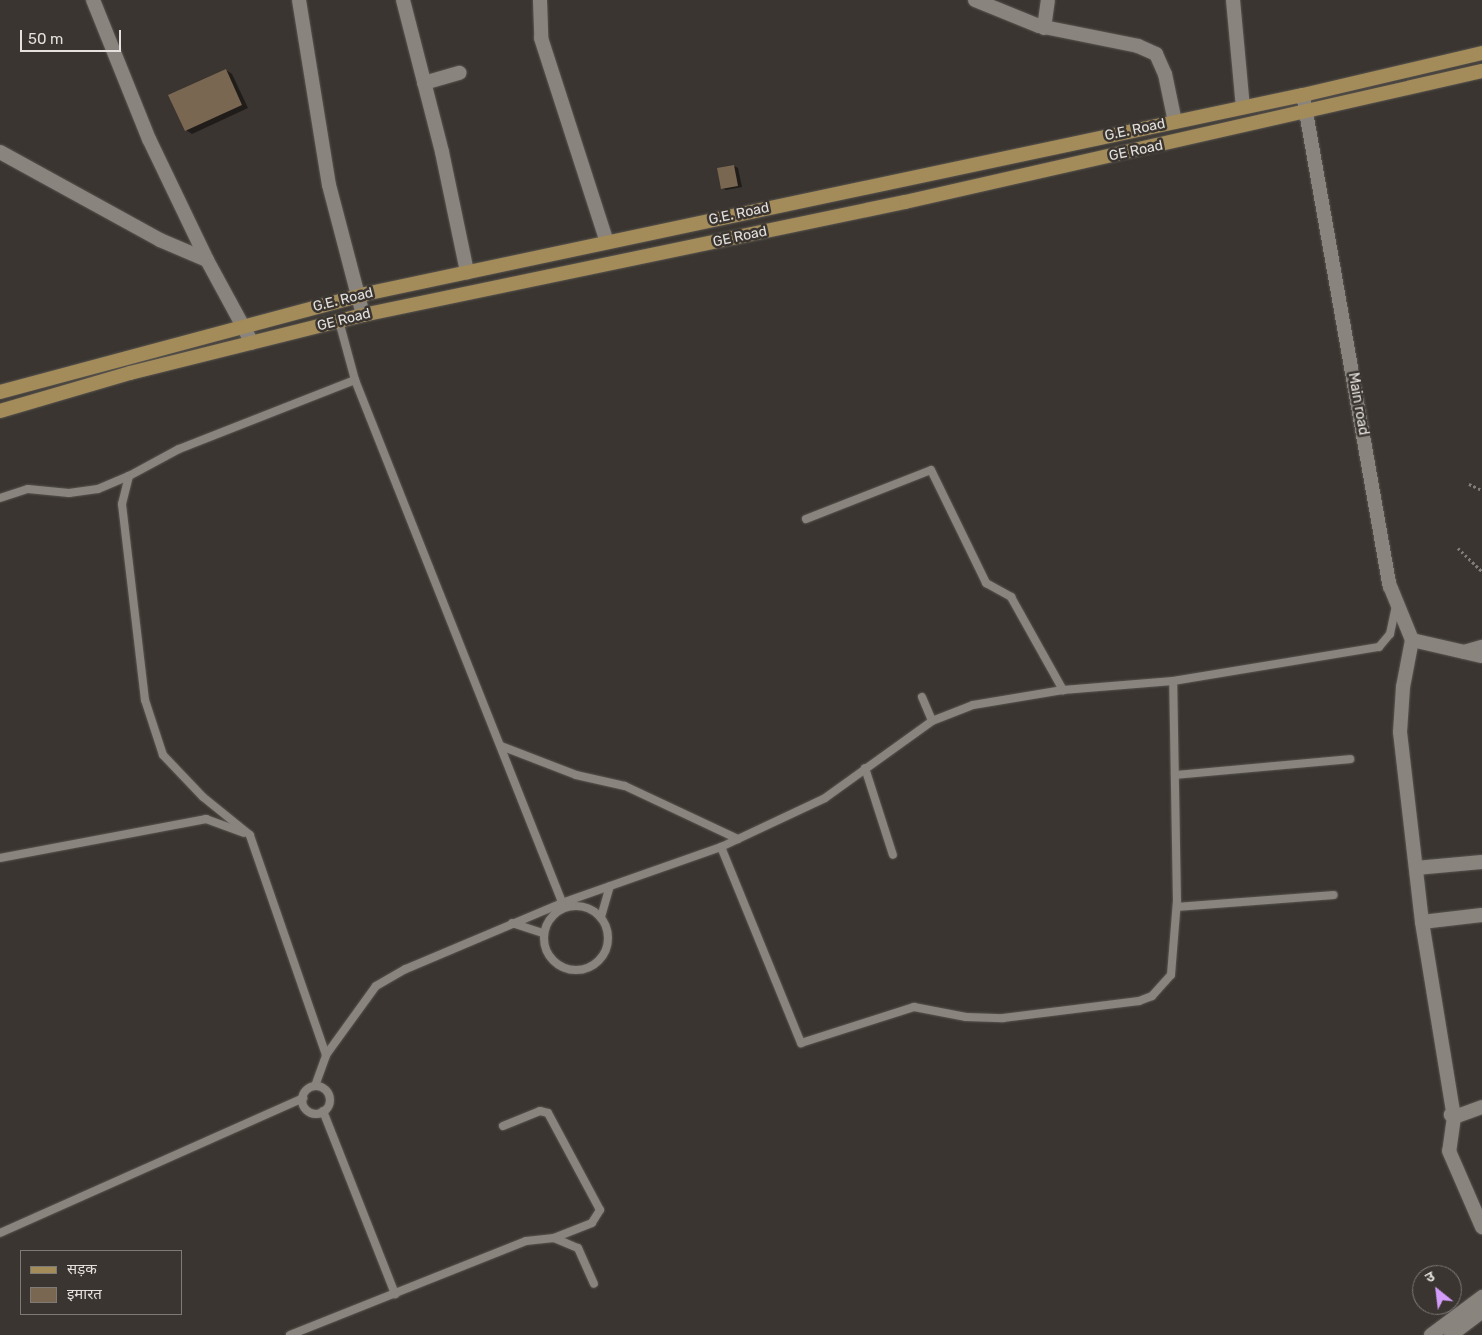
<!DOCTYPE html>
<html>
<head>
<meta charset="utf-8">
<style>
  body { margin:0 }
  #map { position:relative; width:1482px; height:1335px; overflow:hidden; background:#3a3530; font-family:Rubik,"Noto Sans Devanagari",sans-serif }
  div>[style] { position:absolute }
  .shadow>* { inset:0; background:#0007 }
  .building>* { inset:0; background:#796751 }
  .path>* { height:2.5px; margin-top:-1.25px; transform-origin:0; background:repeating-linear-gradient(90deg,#807c78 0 2.5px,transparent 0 5px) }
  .roads { filter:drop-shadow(0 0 1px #58544f) drop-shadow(0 0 1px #58544f) }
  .service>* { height:8px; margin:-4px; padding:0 4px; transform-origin:4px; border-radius:4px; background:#89847e }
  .service>.ring { margin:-4px; padding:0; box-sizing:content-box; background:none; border:8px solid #89847e; border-radius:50% }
  .minor>* { height:14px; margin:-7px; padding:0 7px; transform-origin:7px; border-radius:7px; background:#89847e }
  .tertiary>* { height:14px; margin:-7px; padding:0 7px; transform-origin:7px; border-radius:7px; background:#89847e }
  .primary>* { height:14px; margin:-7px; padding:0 7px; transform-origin:7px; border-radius:7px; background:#a38b5a }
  span { translate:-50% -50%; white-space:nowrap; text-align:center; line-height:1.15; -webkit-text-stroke:5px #3a3530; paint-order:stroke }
  .street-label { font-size:14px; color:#e4e1de }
  .legend { position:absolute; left:20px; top:1250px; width:162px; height:65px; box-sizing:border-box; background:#3a3530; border:1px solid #7e7a76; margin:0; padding:6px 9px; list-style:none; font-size:15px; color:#e4e1de }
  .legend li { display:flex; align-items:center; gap:10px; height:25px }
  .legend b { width:25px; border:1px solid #7e7a76 }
  .north { position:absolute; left:1412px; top:1265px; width:50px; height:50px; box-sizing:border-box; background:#3a3530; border:1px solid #7e7a76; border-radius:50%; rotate:331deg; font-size:14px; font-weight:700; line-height:20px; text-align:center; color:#e4e1de }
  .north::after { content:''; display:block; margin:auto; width:18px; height:22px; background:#d49cfb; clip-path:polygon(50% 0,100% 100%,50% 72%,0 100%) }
  .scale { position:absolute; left:20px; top:30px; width:101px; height:22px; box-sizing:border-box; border:2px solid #e4e1de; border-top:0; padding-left:6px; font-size:15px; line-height:18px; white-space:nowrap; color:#e4e1de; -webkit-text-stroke:4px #3a3530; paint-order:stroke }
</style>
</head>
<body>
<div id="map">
  <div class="shadow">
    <i style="clip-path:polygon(226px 70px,232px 74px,248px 108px,192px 134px,186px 130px)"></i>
    <i style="clip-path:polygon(734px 166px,738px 168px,742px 187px,726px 190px,722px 188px)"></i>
  </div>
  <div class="building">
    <i style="clip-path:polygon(226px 69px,242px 105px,185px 131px,168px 95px)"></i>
    <i style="clip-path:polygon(734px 165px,738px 186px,721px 189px,717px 168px)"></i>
  </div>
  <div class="path">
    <i style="left:1469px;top:484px;width:14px;rotate:25deg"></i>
    <i style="left:1458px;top:548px;width:33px;rotate:44deg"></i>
  </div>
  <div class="roads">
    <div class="service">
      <i style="left:339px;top:321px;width:61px;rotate:74.8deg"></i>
      <i style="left:355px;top:380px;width:567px;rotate:68.37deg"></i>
      <i style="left:0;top:498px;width:29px;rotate:-18deg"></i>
      <i style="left:28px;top:489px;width:41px;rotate:5.6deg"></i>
      <i style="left:69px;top:493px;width:29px;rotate:-8deg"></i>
      <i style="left:98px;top:489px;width:34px;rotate:-23deg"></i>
      <i style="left:806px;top:519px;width:134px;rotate:-21.4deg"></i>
      <i style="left:931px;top:470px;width:126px;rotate:64deg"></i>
      <i style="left:986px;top:583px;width:29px;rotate:29deg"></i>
      <i style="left:1011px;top:597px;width:107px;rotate:60.8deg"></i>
      <i style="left:922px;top:697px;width:26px;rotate:67deg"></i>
      <i style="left:501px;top:746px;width:80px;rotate:21.1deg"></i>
      <i style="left:576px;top:775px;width:50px;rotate:12.7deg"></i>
      <i style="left:625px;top:786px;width:125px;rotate:25.1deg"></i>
      <i style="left:865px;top:768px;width:91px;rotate:72.2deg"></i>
      <i style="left:1175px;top:775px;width:176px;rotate:-5.2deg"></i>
      <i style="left:721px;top:847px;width:115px;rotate:-25.2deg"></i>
      <i style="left:825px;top:798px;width:132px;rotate:-35.7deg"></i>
      <i style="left:932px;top:721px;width:44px;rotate:-21.3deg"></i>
      <i style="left:973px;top:705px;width:91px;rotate:-9.5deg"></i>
      <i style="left:1063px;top:690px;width:110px;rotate:-4.7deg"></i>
      <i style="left:1173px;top:681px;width:209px;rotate:-9.4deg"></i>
      <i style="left:1379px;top:647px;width:17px;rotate:-50deg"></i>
      <i style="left:1390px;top:634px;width:30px;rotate:-78deg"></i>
      <i style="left:0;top:858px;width:210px;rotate:-10.7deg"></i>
      <i style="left:206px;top:819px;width:40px;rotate:20.2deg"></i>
      <i class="ring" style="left:544px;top:906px;width:56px;height:56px"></i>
      <i style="left:1177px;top:907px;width:157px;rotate:-4.4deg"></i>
      <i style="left:601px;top:917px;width:32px;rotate:-74deg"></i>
      <i style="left:512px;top:923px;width:33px;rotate:18deg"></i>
      <i style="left:326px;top:1055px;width:85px;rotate:-54.1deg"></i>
      <i style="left:376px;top:986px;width:34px;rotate:-30deg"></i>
      <i style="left:406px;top:969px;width:169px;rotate:-22.9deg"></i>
      <i style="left:562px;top:903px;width:169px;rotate:-19.4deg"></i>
      <i style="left:721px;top:847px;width:212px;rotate:67.8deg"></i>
      <i style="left:801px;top:1043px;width:119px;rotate:-17.7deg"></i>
      <i style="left:914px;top:1007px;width:53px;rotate:10.9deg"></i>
      <i style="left:966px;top:1017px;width:37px;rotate:2deg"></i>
      <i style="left:1003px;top:1018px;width:137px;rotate:-7.1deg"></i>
      <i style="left:1139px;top:1001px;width:14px;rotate:-21deg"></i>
      <i style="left:1152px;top:996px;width:28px;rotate:-48deg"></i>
      <i style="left:1171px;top:975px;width:74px;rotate:-85.4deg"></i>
      <i style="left:1177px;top:901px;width:220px;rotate:-91deg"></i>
      <i style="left:315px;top:1086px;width:33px;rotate:-70deg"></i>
      <i style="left:326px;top:1055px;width:233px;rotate:-109.1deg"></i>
      <i style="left:250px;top:835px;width:60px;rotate:-141deg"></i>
      <i style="left:203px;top:797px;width:58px;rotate:-133.6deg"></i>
      <i style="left:163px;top:755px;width:58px;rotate:-108.1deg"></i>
      <i style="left:145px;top:700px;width:197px;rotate:-96.7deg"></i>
      <i style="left:122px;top:504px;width:29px;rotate:-76deg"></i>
      <i style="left:129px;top:476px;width:57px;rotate:-28.4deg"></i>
      <i style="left:179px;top:449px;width:189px;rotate:-21.4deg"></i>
      <i class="ring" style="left:302px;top:1086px;width:20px;height:20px"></i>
      <i style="left:323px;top:1111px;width:197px;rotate:68.5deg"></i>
      <i style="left:503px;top:1126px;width:40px;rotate:-22deg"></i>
      <i style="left:540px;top:1111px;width:8px;rotate:14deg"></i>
      <i style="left:548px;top:1113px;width:110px;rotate:61.8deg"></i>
      <i style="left:600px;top:1210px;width:15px;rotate:122deg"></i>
      <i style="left:592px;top:1223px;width:41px;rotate:158.5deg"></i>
      <i style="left:0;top:1233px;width:332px;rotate:-24deg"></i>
      <i style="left:290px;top:1335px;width:254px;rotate:-21.7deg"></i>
      <i style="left:526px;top:1241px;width:28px;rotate:-6deg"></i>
      <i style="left:554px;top:1238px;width:26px;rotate:23deg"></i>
      <i style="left:578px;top:1248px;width:39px;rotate:66deg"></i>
    </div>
    <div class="minor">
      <i style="left:93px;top:0;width:150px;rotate:68.1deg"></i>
      <i style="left:149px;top:139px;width:134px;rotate:64.4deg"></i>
      <i style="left:207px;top:260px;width:94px;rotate:61.5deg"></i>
      <i style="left:299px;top:0;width:187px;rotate:80.8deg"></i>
      <i style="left:329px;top:185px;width:134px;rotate:75.3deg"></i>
      <i style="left:403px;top:0;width:157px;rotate:75.6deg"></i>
      <i style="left:442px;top:152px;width:123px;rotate:78.2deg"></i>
      <i style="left:540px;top:0;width:38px;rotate:88deg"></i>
      <i style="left:541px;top:38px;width:214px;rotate:72.1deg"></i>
      <i style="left:975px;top:0;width:69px;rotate:22.1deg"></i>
      <i style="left:1039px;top:26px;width:101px;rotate:11.4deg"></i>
      <i style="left:1138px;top:46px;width:20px;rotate:24deg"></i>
      <i style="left:1156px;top:54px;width:22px;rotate:66deg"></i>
      <i style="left:1165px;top:74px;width:49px;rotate:78.2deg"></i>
      <i style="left:1233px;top:0;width:107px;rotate:84.7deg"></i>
      <i style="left:1044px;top:28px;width:28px;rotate:-82deg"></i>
      <i style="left:424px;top:83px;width:37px;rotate:-16deg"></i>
      <i style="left:0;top:152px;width:183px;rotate:28.8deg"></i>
      <i style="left:160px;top:240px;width:51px;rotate:23.1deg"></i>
      <i style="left:1412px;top:640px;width:48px;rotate:100.8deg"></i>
      <i style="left:1403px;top:687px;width:45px;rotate:93.8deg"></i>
      <i style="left:1400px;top:732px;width:191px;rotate:83.4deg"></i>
      <i style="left:1422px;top:922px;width:198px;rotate:80.7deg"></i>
      <i style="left:1454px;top:1117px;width:4px;rotate:-146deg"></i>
      <i style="left:1464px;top:652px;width:19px;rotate:-16deg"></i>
      <i style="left:1416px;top:868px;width:66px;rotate:-5.2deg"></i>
      <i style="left:1422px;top:922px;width:60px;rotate:-6.7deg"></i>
      <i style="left:1482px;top:1107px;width:30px;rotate:160deg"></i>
      <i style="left:1454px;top:1117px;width:34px;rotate:98deg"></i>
      <i style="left:1449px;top:1151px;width:83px;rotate:66.5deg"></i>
    </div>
    <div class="tertiary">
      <i style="left:1303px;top:95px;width:499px;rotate:80deg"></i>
      <i style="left:1390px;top:586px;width:58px;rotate:67.8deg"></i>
      <i style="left:1412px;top:640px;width:72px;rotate:12.9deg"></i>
      <i style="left:1431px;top:1335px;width:64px;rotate:-36.7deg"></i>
      <i style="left:1451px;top:1335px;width:39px;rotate:-37deg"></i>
    </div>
    <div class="primary">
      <i style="left:0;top:392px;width:378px;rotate:-15deg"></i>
      <i style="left:365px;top:294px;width:959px;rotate:-11.98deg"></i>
      <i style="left:1303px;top:95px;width:184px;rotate:-13.2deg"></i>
      <i style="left:0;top:411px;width:135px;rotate:-16.3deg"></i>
      <i style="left:130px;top:373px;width:240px;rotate:-14deg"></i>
      <i style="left:363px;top:315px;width:554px;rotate:-11.78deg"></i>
      <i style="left:905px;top:202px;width:592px;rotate:-12.79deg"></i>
    </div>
  </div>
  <div class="street-label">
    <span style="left:1135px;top:130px;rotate:-12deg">G.E. Road</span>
    <span style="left:1136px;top:151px;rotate:-12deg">GE Road</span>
    <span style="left:739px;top:214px;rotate:-12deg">G.E. Road</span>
    <span style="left:740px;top:237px;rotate:-12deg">GE Road</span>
    <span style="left:343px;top:300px;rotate:-14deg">G.E. Road</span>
    <span style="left:344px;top:320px;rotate:-14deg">GE Road</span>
    <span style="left:1358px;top:404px;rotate:80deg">Main road</span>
  </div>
  <ul class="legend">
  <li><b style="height:6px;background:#a38b5a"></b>सड़क</li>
  <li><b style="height:14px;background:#796751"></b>इमारत</li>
  </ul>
  <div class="north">उ</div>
  <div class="scale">50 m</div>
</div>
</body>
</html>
